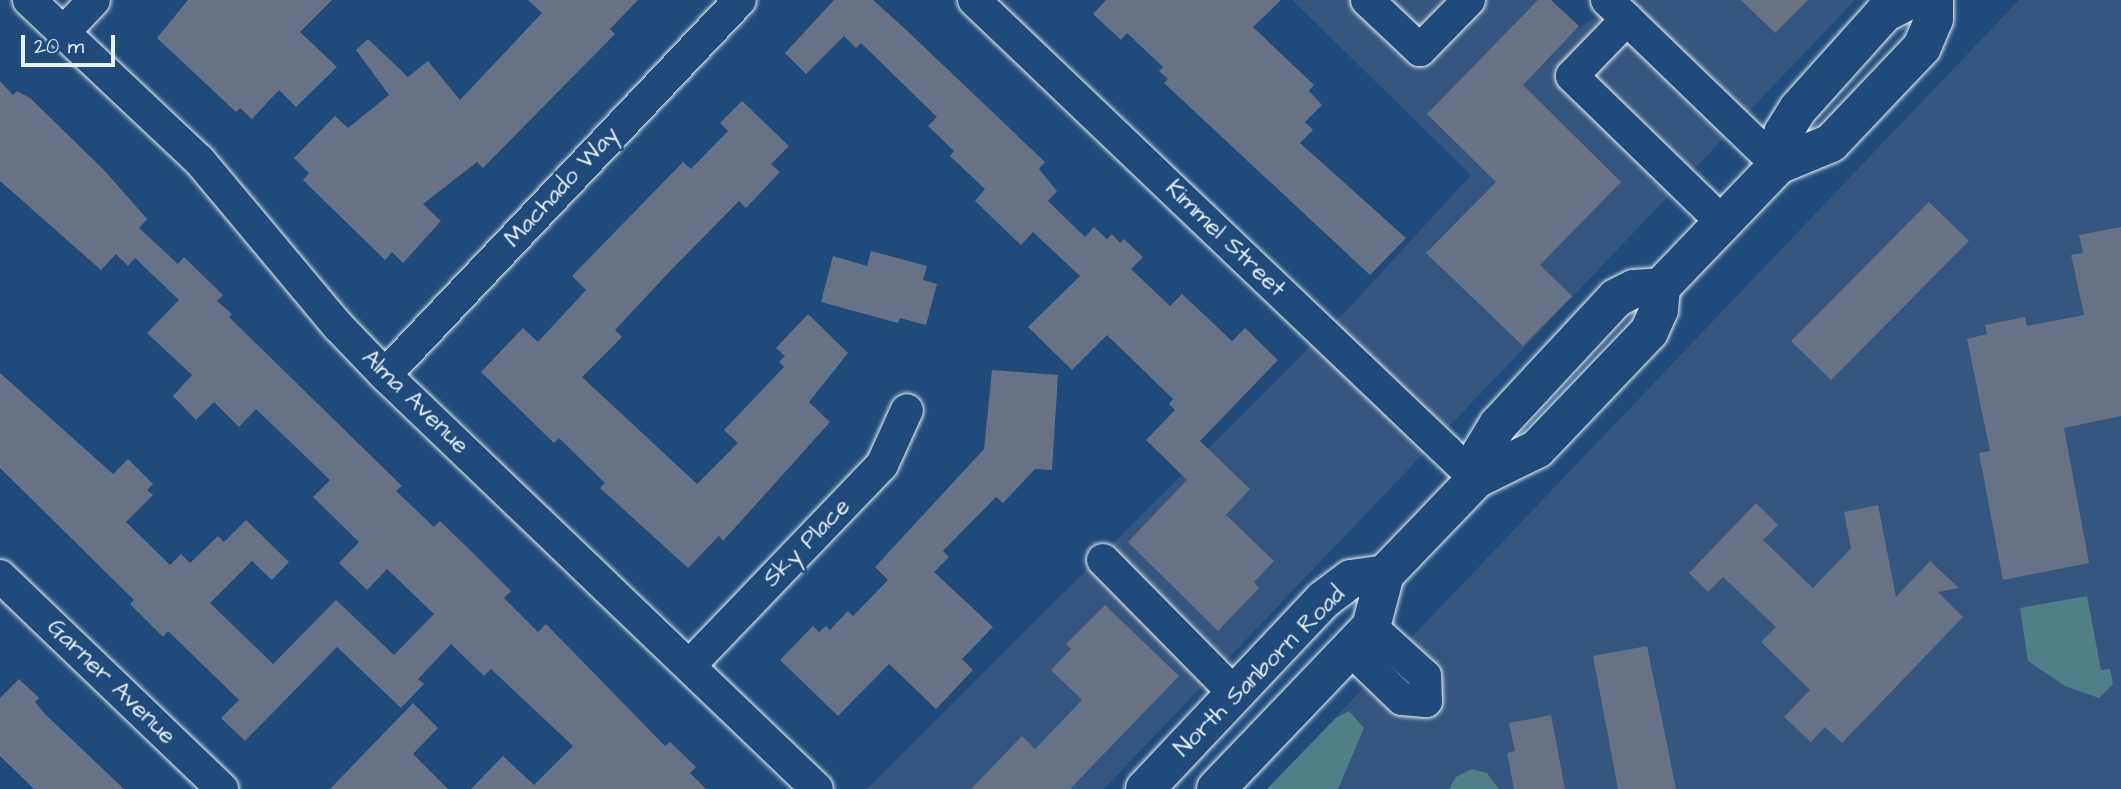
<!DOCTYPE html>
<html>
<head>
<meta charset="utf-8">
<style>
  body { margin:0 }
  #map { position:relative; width:2121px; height:789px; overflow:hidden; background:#1f4a7a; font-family:"Architects Daughter",sans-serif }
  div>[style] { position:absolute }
  .built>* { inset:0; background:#35567e }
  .green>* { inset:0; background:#507f88 }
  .building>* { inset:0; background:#687287 }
  .roads { filter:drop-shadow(0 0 2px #e8f1f8) drop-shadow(0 0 2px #e8f1f8) }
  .minor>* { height:32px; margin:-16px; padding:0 16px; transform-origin:16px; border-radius:16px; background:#1f4a7a }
  .major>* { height:38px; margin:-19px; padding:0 19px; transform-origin:19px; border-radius:19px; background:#1f4a7a }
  span { translate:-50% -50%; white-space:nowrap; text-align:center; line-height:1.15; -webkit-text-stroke:5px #1f4a7a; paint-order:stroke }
  .street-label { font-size:24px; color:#e8f1f8 }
  .scale { position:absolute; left:21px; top:35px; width:94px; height:32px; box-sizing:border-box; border:4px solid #e8f1f8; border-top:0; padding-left:9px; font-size:21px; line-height:24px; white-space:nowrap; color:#e8f1f8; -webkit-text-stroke:5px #1f4a7a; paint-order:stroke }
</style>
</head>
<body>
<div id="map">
  <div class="built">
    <i style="clip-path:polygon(1292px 0,1546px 0,1577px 29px,1623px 0,1855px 0,1104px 789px,867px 789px,1350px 307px,1471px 175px)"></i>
    <i style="clip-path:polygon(2019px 0,2121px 0,2121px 789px,1267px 789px)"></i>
  </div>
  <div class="green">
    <i style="clip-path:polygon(2087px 596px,2101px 670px,2110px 669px,2113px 684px,2099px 698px,2065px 686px,2028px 661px,2020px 608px)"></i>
    <i style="clip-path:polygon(1349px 711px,1364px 728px,1338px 789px,1267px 789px,1336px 718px)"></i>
    <i style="clip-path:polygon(1472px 769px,1487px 773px,1499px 789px,1449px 789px,1456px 777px)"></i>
  </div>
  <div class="building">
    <i style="clip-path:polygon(188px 0,332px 0,300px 32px,337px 67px,296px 107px,279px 90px,252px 119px,240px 108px,236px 112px,157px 38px)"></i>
    <i style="clip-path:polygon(528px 0,638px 0,610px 29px,615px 34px,483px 168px,477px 162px,423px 204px,441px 221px,403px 263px,392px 252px,385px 260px,303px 180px,309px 173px,294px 158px,335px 116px,348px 128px,389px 95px,356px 50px,368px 39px,408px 77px,428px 61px,460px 100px,542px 13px)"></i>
    <i style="clip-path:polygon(834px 0,873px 0,902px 26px,1045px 162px,1039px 169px,1057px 191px,1048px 201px,1085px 237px,1094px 227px,1107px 239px,1112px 234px,1120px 243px,1124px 239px,1143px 257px,1131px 269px,1170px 306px,1182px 294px,1232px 341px,1245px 328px,1278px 360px,1200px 441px,1250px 489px,1226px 515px,1274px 561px,1254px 582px,1259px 588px,1218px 631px,1128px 542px,1187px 480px,1146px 440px,1175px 410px,1169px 404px,1173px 399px,1107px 335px,1072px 370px,1028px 327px,1080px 276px,1033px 232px,1021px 245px,975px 201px,985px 189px,950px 156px,954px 151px,928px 126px,937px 117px,861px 43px,856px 48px,844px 36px,806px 74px,785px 53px)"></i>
    <i style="clip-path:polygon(1106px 0,1281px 0,1253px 27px,1314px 85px,1309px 91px,1322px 105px,1305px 122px,1313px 130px,1300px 143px,1406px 238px,1370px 275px,1164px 83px,1168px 79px,1159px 71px,1163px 67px,1127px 33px,1121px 40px,1093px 14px)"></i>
    <i style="clip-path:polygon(1538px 0,1551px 0,1579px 26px,1523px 85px,1621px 182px,1540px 265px,1572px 296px,1523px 346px,1426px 253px,1496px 182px,1427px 114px)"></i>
    <i style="clip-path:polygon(1741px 0,1808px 0,1775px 33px)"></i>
    <i style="clip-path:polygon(0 81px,13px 95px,17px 91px,30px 98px,104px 170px,147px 219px,139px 228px,178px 264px,184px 257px,223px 295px,217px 301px,232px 314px,229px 317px,402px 486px,396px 491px,434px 527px,440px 521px,473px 553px,511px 591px,504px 598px,538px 632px,546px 624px,665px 746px,670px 742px,696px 767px,690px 773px,706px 789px,471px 789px,503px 756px,534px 785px,573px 746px,491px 669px,484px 676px,451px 644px,418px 679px,424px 684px,401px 708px,337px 647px,245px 741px,221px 718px,239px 700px,168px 631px,163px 637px,130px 604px,134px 600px,0 468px,0 373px,113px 474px,128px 459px,153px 484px,147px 490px,153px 495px,126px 522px,170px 565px,181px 554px,190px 563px,218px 536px,224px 542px,246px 520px,289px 562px,272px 580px,252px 561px,210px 603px,273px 664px,336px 600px,394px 655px,434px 614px,387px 569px,367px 590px,339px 563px,359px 542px,313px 497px,330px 480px,256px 409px,239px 427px,214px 402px,196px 420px,173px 396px,192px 375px,147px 333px,179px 300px,135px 258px,128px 266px,116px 254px,101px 270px,0 181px)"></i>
    <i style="clip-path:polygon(742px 101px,789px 146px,771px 164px,780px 172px,746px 208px,739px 201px,672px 269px,615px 330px,622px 337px,582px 377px,697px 484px,738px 443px,724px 430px,784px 367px,779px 362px,785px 356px,776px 348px,808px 314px,848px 353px,809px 402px,830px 422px,723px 541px,719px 536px,688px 568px,600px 488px,605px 483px,559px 438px,554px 443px,481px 372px,523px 328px,538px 342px,586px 290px,572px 276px,683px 162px,691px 169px,728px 131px,720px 123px)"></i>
    <i style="clip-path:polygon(1929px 202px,1969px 241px,1831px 380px,1791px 341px)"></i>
    <i style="clip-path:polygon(2121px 227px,2121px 416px,2064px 428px,2089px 563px,2003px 580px,1979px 453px,1990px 451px,1967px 339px,1987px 334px,1985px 325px,2025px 317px,2027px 326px,2084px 315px,2071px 255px,2083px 253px,2079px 235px)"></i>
    <i style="clip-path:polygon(871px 251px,927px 266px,923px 280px,937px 284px,926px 325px,900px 318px,898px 323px,821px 302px,833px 256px,867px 266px)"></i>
    <i style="clip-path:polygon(992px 370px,1058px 375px,1052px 470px,1035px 469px,1003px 503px,996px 497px,943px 551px,949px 557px,934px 572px,993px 627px,962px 659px,973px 670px,936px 709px,889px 664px,838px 716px,780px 660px,813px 626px,819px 632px,826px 626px,830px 630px,848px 611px,853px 616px,888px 580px,875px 567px,984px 449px)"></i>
    <i style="clip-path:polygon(1756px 503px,1778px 525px,1763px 540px,1813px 588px,1851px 548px,1844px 512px,1878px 505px,1896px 597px,1930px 561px,1959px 588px,1938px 592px,1963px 617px,1842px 743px,1825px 727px,1811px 742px,1784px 717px,1810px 690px,1761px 642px,1776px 627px,1723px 577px,1708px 592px,1689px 573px)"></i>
    <i style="clip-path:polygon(1105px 605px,1179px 676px,1070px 789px,971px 789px,1022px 736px,1035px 749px,1082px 700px,1051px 670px,1071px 649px,1066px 644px)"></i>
    <i style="clip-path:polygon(1647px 646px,1676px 789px,1618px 789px,1593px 656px)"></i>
    <i style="clip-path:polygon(19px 679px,39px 698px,35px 702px,45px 714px,124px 789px,34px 789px,0 756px,0 698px)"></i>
    <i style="clip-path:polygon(413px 703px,438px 728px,413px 754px,448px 789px,330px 789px)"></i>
    <i style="clip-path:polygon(1551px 715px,1565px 789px,1514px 789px,1507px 753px,1515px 751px,1509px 723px)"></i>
  </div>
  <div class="roads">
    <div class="minor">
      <i style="left:29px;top:0;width:233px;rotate:43.3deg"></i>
      <i style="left:199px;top:160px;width:217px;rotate:50.1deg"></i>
      <i style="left:338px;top:326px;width:68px;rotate:46.2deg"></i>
      <i style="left:385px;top:375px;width:598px;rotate:43.78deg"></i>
      <i style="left:974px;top:0;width:694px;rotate:43.66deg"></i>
      <i style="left:1367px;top:0;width:73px;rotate:43.3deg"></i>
      <i style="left:1420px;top:50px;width:70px;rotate:-45.6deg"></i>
      <i style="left:1607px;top:0;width:238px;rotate:44deg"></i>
      <i style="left:1627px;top:19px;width:79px;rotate:134deg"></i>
      <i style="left:1572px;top:76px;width:211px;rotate:44.2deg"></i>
      <i style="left:63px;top:33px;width:45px;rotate:-46.8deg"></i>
      <i style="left:385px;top:375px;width:516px;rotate:-46.57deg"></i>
      <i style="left:1103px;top:560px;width:188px;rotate:45.4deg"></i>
      <i style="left:0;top:576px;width:308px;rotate:43.8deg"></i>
      <i style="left:1350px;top:649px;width:72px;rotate:43.9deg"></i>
      <i style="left:1402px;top:699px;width:24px;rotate:5deg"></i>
      <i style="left:1426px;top:701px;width:25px;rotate:-92deg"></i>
      <i style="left:1425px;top:676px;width:73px;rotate:-137.8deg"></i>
      <i style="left:691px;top:664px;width:276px;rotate:-46.2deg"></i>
      <i style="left:882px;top:465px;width:60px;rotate:-65.6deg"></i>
    </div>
    <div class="major">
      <i style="left:1778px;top:165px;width:32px;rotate:-81deg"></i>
      <i style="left:1783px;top:133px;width:28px;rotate:-58deg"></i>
      <i style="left:1798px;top:109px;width:129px;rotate:-48.1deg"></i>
      <i style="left:1884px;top:13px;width:29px;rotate:-27deg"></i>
      <i style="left:1476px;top:479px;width:26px;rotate:-79deg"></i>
      <i style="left:1481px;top:453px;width:33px;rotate:-59deg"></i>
      <i style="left:1498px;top:425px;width:173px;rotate:-47.1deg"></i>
      <i style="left:1616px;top:298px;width:20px;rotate:-27deg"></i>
      <i style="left:1634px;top:289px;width:27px;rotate:-4deg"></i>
      <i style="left:1145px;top:789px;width:260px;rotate:-46.7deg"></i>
      <i style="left:1323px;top:600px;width:35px;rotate:-37deg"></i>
      <i style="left:1351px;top:579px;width:34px;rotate:-8deg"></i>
      <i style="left:1216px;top:789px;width:224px;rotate:-46.3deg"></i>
      <i style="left:1371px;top:627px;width:55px;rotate:-75.2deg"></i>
      <i style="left:1385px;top:574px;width:132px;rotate:-46.2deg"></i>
      <i style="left:1476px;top:479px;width:68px;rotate:-26.2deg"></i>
      <i style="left:1537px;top:449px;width:162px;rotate:-46.3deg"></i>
      <i style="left:1649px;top:332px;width:24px;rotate:-66deg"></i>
      <i style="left:1659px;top:310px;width:23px;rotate:-85deg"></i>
      <i style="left:1661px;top:287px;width:169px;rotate:-46.2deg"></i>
      <i style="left:1778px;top:165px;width:57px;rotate:-22.5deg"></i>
      <i style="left:1831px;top:143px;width:132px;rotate:-46.5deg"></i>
      <i style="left:1922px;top:47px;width:30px;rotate:-67deg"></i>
      <i style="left:1934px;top:19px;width:19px;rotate:-90deg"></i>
    </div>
  </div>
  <div class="street-label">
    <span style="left:562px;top:187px;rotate:-47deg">Machado Way</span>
    <span style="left:1225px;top:239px;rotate:44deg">Kimmel Street</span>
    <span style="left:415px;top:402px;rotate:44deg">Alma Avenue</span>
    <span style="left:807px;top:543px;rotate:-46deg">Sky Place</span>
    <span style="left:1260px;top:672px;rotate:-45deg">North Sanborn Road</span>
    <span style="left:111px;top:682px;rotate:44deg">Garner Avenue</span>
  </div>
  <div class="scale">20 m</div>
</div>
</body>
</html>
